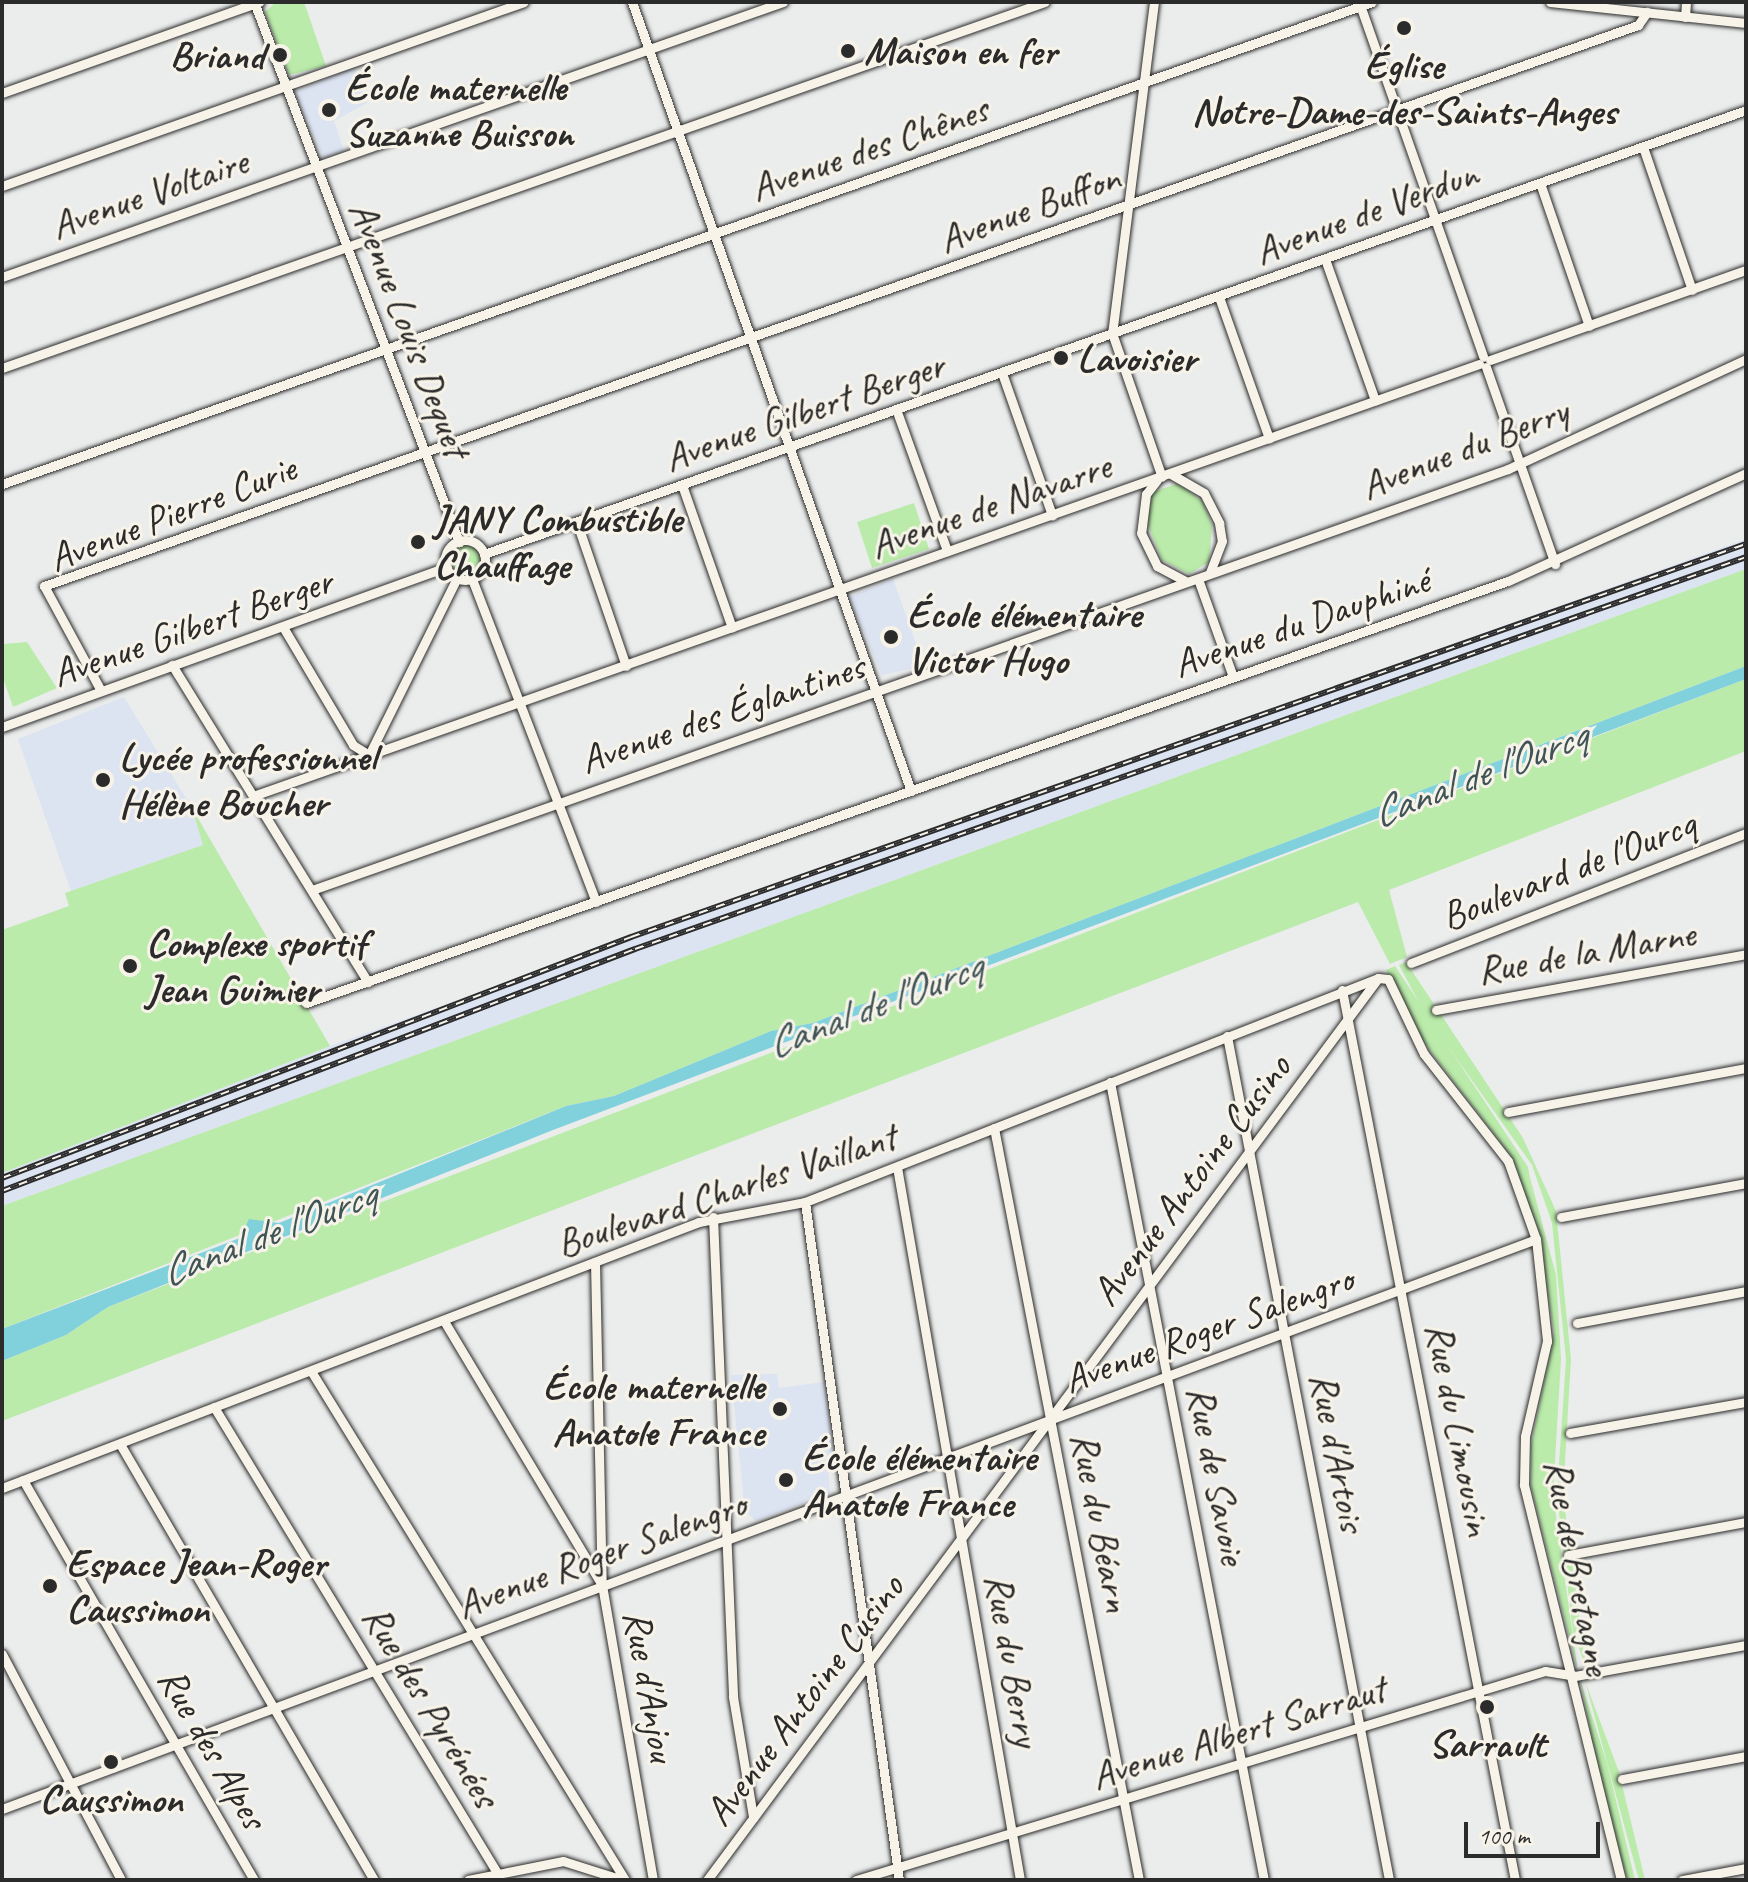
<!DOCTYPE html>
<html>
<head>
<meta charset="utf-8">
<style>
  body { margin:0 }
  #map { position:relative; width:1748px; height:1882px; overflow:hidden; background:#ebecec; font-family:Caveat,sans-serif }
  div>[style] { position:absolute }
  .built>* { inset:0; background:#dce3f1 }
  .green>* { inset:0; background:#baebaa }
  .round { border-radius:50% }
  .water>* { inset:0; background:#81d1dd }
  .roads { filter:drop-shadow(0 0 2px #2b2b2b) drop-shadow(0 0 2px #2b2b2b) }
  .minor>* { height:9px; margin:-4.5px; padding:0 4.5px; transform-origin:4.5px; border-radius:4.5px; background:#f7f3e8 }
  .minor>.ring { margin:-4.5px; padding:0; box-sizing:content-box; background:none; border:9px solid #f7f3e8; border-radius:50% }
  .rail>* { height:6px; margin-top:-3px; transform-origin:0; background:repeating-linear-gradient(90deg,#f7f3e8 0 9px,#2b2b2b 0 18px); box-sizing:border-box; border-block:2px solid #2b2b2b }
  .dots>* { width:22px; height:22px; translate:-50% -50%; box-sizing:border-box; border:4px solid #f7f3e8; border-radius:50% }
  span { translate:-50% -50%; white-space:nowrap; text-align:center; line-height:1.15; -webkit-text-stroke:6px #f7f3e8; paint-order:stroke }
  .poi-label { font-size:40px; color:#2b2b2b; font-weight:700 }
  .left { translate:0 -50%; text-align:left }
  .right { translate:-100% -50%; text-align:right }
  .street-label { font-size:40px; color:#2b2b2b }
  .water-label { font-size:42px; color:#405458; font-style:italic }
  .frame { position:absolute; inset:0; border:4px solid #2b2b2b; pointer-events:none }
  .scale { position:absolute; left:1464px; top:1822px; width:136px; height:36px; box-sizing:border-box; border:4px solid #2b2b2b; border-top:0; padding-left:10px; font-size:24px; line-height:28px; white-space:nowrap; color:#2b2b2b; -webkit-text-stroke:6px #f7f3e8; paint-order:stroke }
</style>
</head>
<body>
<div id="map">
  <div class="built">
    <i style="clip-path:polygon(354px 67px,367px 103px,334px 121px,344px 151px,323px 158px,295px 92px)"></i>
    <i style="clip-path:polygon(1746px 539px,1746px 569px,2px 1206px,2px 1173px,330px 1046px)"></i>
    <i style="clip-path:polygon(893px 579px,924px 666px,882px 675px,849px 597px)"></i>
    <i style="clip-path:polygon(124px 697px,192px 808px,203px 845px,71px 891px,18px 739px)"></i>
    <i style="clip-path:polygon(777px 1374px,779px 1388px,824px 1382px,835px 1466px,828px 1467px,830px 1493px,756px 1521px,745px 1511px,731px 1375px)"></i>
  </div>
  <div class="green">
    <i style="clip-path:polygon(276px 2px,304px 2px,326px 66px,289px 75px,265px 12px)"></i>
    <i style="clip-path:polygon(1179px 483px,1203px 502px,1212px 525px,1209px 562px,1189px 574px,1162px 560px,1146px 520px,1153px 492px)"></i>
    <i style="clip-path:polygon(914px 503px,929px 549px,872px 568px,857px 522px)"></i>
    <i class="round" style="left:449px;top:545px;width:32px;height:32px"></i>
    <i style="clip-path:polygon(1746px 569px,1746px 666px,813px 1023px,771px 1031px,614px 1096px,566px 1106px,2px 1329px,2px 1206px)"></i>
    <i style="clip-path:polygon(2px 636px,4px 644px,27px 642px,57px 688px,13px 707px,2px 675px)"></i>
    <i style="clip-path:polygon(1746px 679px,1746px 751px,1389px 890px,1407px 957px,1390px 964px,1358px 902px,2px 1421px,2px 1361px,66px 1335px,108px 1307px)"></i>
    <i style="clip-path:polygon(192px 808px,330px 1046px,2px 1173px,2px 930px,69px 906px,65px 893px,203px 845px)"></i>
    <i style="clip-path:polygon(1406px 962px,1523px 1138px,1556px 1211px,1571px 1359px,1563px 1495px,1586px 1667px,1573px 1632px,1557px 1495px,1566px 1359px,1552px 1223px,1532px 1165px,1425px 1014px,1399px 965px)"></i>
    <i style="clip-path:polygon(1395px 966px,1528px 1167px,1537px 1227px,1511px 1156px,1411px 1026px,1386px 970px)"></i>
    <i style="clip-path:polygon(1528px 1170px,1556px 1275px,1561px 1359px,1553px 1495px,1578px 1672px,1531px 1486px,1531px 1446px,1554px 1332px)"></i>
    <i style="clip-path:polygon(1580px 1679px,1607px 1763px,1635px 1880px,1628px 1880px,1610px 1828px)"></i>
    <i style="clip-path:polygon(1585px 1681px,1619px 1772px,1645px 1880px,1639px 1880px)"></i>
  </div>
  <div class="water">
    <i style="clip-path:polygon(1746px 666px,1746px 679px,553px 1130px,108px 1307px,66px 1335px,2px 1361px,2px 1329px,240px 1238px,249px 1219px,279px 1223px,566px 1106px,614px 1096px,771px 1031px,813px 1023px)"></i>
  </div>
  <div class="roads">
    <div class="minor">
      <i style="left:254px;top:2px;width:578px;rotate:69.21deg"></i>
      <i style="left:632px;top:2px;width:837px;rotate:70.53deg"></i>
      <i style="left:1154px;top:2px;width:334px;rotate:97.2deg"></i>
      <i style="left:1112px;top:333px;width:152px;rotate:70.9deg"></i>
      <i style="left:1359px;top:2px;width:376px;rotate:70.7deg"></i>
      <i style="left:1550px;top:2px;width:197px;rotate:6.1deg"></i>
      <i style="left:1685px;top:17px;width:15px;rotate:-86deg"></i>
      <i style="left:2px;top:93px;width:273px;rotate:-19.5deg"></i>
      <i style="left:1643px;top:147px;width:151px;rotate:71.1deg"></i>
      <i style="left:1540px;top:183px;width:151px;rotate:71.1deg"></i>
      <i style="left:2px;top:186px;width:553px;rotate:-19.42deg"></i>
      <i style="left:1325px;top:259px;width:150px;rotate:70.5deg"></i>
      <i style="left:2px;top:277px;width:828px;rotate:-19.4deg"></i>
      <i style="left:1219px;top:297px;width:150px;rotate:70.5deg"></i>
      <i style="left:1490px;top:360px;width:271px;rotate:-19.4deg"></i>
      <i style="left:1486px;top:367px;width:209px;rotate:70.7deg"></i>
      <i style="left:2px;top:368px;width:1105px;rotate:-19.34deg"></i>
      <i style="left:1002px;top:373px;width:151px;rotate:70.6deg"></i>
      <i style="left:896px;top:409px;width:151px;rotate:70.2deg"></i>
      <i style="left:1171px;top:474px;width:38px;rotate:30deg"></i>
      <i style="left:1204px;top:493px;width:34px;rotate:63deg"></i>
      <i style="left:1219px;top:523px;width:18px;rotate:81deg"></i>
      <i style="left:1222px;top:541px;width:34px;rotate:111deg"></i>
      <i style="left:1157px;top:480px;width:18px;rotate:128deg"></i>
      <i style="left:1146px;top:494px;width:39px;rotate:97deg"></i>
      <i style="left:1141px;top:533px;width:37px;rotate:64deg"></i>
      <i style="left:1157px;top:566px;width:32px;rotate:28deg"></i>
      <i style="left:2px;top:484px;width:1452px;rotate:-19.38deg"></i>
      <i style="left:682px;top:485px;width:151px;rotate:70.7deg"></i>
      <i style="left:577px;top:523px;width:151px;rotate:71.1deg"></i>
      <i class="ring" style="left:445px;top:540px;width:31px;height:31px"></i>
      <i style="left:484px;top:554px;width:1338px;rotate:-19.38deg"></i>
      <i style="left:472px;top:579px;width:346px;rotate:69deg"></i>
      <i style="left:1198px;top:579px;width:104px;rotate:70.3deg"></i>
      <i style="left:283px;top:627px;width:137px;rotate:59.3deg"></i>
      <i style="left:353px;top:745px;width:19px;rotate:32deg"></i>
      <i style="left:369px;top:755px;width:198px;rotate:-63.6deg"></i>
      <i style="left:172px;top:665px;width:373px;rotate:58.3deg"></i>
      <i style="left:100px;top:689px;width:117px;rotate:-118.5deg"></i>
      <i style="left:44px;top:586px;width:1690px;rotate:-19.39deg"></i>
      <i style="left:1638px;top:25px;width:16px;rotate:-55deg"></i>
      <i style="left:2px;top:727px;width:473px;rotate:-19.8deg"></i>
      <i style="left:253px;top:796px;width:1300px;rotate:-19.41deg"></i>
      <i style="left:312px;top:890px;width:1268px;rotate:-19.39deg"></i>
      <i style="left:1508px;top:469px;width:262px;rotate:-24.8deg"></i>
      <i style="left:1411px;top:963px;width:359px;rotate:-21.2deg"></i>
      <i style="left:1378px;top:978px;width:10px;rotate:6deg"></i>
      <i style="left:1388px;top:979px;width:83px;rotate:64.4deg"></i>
      <i style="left:1424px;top:1054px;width:136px;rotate:51.9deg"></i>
      <i style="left:1508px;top:1161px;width:83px;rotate:70.3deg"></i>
      <i style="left:1536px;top:1239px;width:103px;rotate:83.8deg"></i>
      <i style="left:1547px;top:1341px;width:98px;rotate:103deg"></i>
      <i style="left:1525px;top:1436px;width:49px;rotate:91.2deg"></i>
      <i style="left:1524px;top:1485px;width:407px;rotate:76.2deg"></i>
      <i style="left:1342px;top:990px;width:907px;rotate:79deg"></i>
      <i style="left:306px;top:1003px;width:1274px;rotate:-19.35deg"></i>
      <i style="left:1508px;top:581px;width:261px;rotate:-24.4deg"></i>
      <i style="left:1436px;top:1010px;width:315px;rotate:-10.2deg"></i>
      <i style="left:1227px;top:1036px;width:859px;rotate:79.13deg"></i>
      <i style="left:1110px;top:1082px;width:813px;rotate:79.08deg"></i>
      <i style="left:1508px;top:1112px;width:242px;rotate:-10.5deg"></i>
      <i style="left:994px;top:1128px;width:766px;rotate:79.09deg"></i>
      <i style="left:897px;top:1167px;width:724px;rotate:80.21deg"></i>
      <i style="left:805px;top:1202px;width:684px;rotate:82.11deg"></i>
      <i style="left:713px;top:1217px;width:480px;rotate:87.6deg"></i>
      <i style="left:733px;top:1697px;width:122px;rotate:80.5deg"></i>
      <i style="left:1561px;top:1217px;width:188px;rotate:-10.4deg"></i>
      <i style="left:595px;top:1262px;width:323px;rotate:88.8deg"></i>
      <i style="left:602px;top:1585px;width:299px;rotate:80.2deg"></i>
      <i style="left:444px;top:1321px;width:304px;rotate:59.1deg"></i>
      <i style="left:1577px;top:1323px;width:172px;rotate:-10.7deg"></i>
      <i style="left:311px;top:1371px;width:598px;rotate:58.33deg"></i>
      <i style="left:214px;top:1407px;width:543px;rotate:58.71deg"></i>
      <i style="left:1570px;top:1433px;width:179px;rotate:-10deg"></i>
      <i style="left:120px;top:1444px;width:505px;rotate:59.78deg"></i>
      <i style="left:23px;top:1480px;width:462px;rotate:60deg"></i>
      <i style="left:2px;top:1488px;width:746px;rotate:-20.89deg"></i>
      <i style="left:699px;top:1222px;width:108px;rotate:-10.7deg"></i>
      <i style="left:805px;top:1202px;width:615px;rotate:-21.35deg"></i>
      <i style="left:1568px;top:1555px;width:181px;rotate:-10.5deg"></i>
      <i style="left:2px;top:1654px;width:255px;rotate:62.2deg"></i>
      <i style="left:1622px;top:1779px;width:126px;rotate:-10.5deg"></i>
      <i style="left:2px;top:1809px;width:1636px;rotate:-20.38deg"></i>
      <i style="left:468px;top:1880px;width:97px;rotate:-11.3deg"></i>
      <i style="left:563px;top:1861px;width:63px;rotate:17.6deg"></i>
      <i style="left:707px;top:1880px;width:1124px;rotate:-53.35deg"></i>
      <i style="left:856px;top:1880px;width:720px;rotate:-16.87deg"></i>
      <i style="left:1545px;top:1671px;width:30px;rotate:9deg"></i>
      <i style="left:1575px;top:1676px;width:174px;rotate:-10.3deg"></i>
      <i style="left:1682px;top:1880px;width:65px;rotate:-10.6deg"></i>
    </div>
  </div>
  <div class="rail">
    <i style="left:2px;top:1178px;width:674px;rotate:-20.96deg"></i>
    <i style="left:631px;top:937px;width:1182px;rotate:-19.42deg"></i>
    <i style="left:2px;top:1191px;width:678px;rotate:-20.92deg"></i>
    <i style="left:635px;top:949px;width:1178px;rotate:-19.43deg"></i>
  </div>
  <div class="dots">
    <i style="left:1404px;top:28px;background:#2b2b2b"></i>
    <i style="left:848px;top:51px;background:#2b2b2b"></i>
    <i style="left:280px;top:55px;background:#2b2b2b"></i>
    <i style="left:329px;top:110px;background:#2b2b2b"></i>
    <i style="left:1061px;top:358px;background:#2b2b2b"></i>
    <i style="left:418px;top:542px;background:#2b2b2b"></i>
    <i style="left:891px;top:637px;background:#2b2b2b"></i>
    <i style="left:103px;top:780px;background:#2b2b2b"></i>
    <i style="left:130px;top:966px;background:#2b2b2b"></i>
    <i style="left:780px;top:1409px;background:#2b2b2b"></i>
    <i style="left:786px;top:1480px;background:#2b2b2b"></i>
    <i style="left:50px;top:1586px;background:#2b2b2b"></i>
    <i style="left:1487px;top:1707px;background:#2b2b2b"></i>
    <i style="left:111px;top:1762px;background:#2b2b2b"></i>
  </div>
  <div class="poi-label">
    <span class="left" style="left:864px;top:51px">Maison en fer</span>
    <span class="right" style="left:264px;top:55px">Briand</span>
    <span style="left:1404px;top:88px">Église<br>Notre-Dame-des-Saints-Anges</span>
    <span class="left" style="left:345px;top:110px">École maternelle<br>Suzanne Buisson</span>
    <span class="left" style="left:1077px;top:358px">Lavoisier</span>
    <span class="left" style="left:434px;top:542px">JANY Combustible<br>Chauffage</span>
    <span class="left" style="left:907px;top:637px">École élémentaire<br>Victor Hugo</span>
    <span class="left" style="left:119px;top:780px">Lycée professionnel<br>Hélène Boucher</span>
    <span class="left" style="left:146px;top:966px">Complexe sportif<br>Jean Guimier</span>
    <span class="right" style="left:764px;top:1409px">École maternelle<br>Anatole France</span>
    <span class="left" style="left:802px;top:1480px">École élémentaire<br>Anatole France</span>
    <span class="left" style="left:66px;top:1586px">Espace Jean-Roger<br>Caussimon</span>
    <span style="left:1487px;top:1744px">Sarrault</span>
    <span style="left:111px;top:1799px">Caussimon</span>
  </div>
  <div class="street-label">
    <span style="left:869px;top:148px;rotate:-19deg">Avenue des Chênes</span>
    <span style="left:149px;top:193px;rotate:-19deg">Avenue Voltaire</span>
    <span style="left:1029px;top:208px;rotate:-20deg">Avenue Buffon</span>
    <span style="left:1366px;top:212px;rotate:-20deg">Avenue de Verdun</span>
    <span style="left:410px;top:329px;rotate:69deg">Avenue Louis Dequet</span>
    <span style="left:804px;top:411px;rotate:-19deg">Avenue Gilbert Berger</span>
    <span style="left:1464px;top:448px;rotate:-21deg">Avenue du Berry</span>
    <span style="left:990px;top:505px;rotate:-19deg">Avenue de Navarre</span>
    <span style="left:172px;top:513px;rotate:-21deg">Avenue Pierre Curie</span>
    <span style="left:1301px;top:622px;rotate:-19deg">Avenue du Dauphiné</span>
    <span style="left:192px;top:627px;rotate:-19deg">Avenue Gilbert Berger</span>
    <span style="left:722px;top:713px;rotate:-19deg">Avenue des Églantines</span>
    <span style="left:1568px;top:870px;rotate:-21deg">Boulevard de l'Ourcq</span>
    <span style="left:1586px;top:952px;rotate:-10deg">Rue de la Marne</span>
    <span style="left:1191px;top:1180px;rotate:-53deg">Avenue Antoine Cusino</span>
    <span style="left:726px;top:1190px;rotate:-18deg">Boulevard Charles Vaillant</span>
    <span style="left:1208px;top:1329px;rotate:-20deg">Avenue Roger Salengro</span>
    <span style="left:1459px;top:1429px;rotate:79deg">Rue du Limousin</span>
    <span style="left:1338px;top:1452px;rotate:79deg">Rue d'Artois</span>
    <span style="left:1217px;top:1475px;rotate:79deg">Rue de Savoie</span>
    <span style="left:1101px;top:1522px;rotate:79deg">Rue du Béarn</span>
    <span style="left:601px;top:1554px;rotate:-20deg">Avenue Roger Salengro</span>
    <span style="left:1578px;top:1567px;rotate:79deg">Rue de Bretagne</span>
    <span style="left:1013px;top:1660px;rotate:80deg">Rue du Berry</span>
    <span style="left:650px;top:1686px;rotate:80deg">Rue d'Anjou</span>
    <span style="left:804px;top:1700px;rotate:-53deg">Avenue Antoine Cusino</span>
    <span style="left:431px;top:1706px;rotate:59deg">Rue des Pyrénées</span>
    <span style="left:1238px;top:1732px;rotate:-17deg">Avenue Albert Sarraut</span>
    <span style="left:213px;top:1748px;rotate:60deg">Rue des Alpes</span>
  </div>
  <div class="water-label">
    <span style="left:1479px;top:775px;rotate:-21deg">Canal de l'Ourcq</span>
    <span style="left:874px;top:1006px;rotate:-21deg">Canal de l'Ourcq</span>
    <span style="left:268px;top:1234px;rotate:-21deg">Canal de l'Ourcq</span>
  </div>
  <div class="frame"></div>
  <div class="scale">100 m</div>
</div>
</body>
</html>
